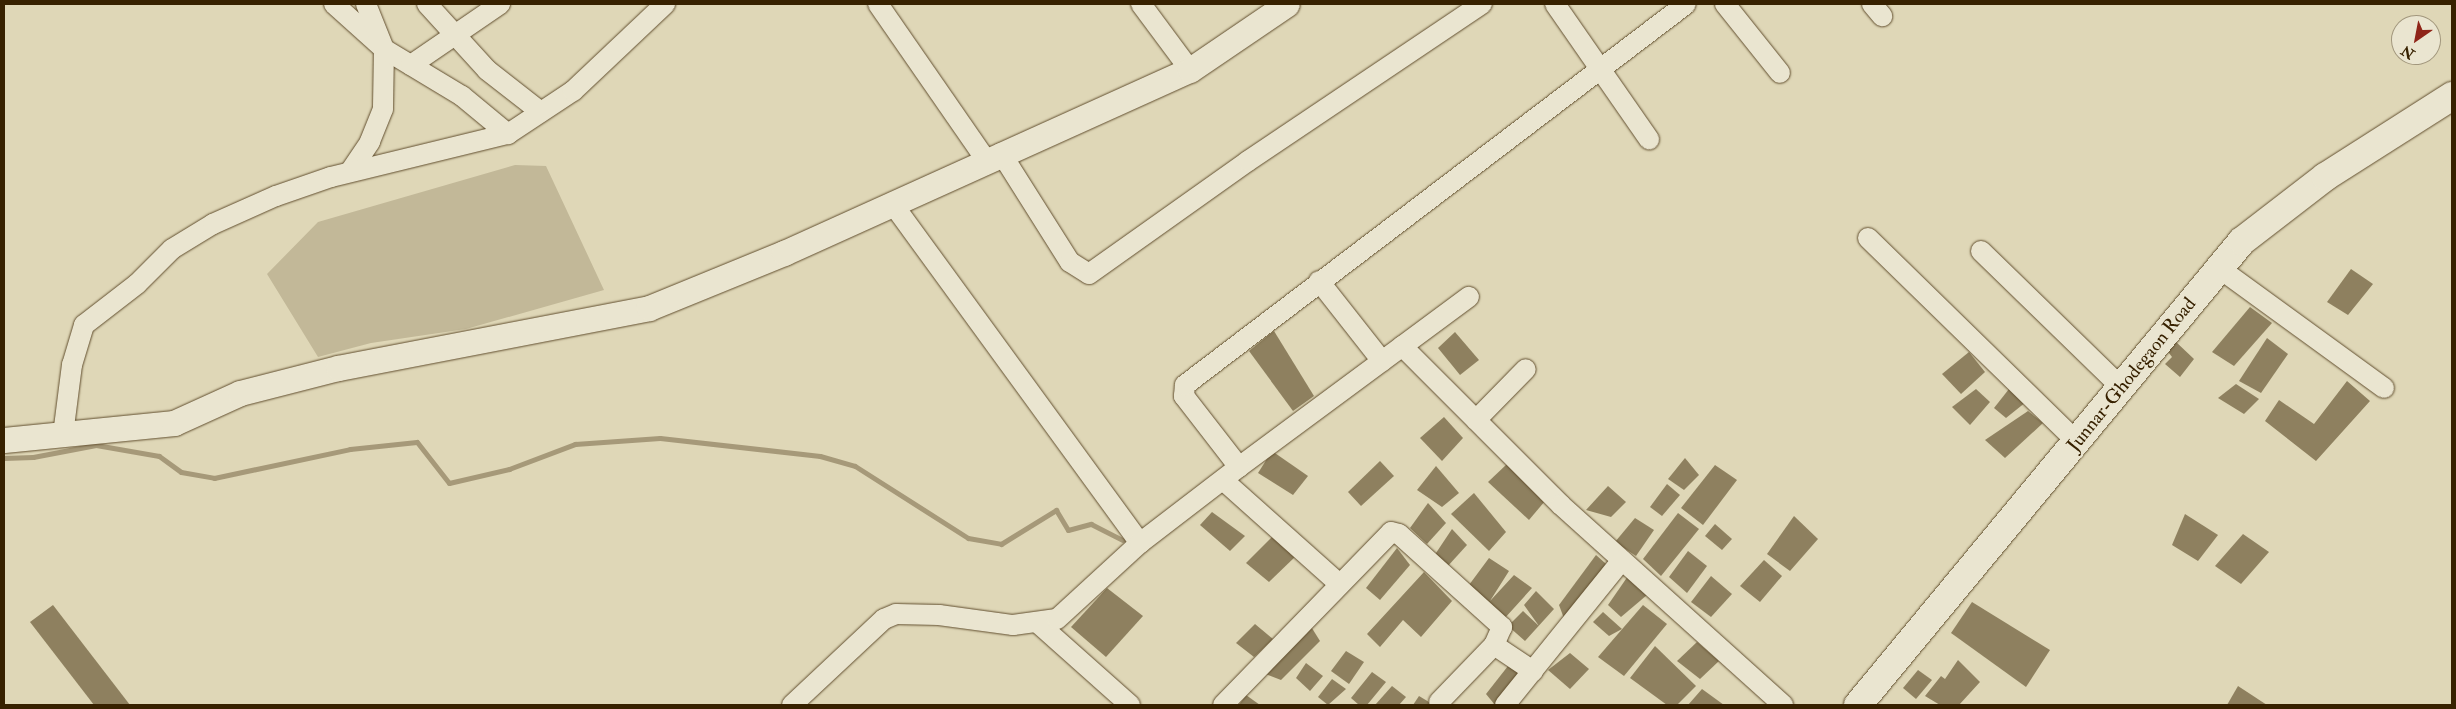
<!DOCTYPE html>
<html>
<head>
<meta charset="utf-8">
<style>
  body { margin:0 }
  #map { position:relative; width:2456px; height:709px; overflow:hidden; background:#dfd7b7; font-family:"IM FELL Double Pica",serif }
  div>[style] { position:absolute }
  .green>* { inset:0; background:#c2b898 }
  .stream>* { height:5px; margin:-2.5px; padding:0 2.5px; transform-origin:2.5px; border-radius:2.5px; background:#a69979 }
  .building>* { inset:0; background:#8e805f }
  .roads { filter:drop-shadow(0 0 1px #614e2e) drop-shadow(0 0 1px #614e2e) }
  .minor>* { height:20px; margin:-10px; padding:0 10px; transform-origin:10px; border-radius:10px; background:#eae5d0 }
  .tertiary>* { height:25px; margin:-12.5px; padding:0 12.5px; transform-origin:12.5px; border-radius:12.5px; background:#eae5d0 }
  .secondary>* { height:28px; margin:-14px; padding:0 14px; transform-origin:14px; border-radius:14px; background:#eae5d0 }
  span { translate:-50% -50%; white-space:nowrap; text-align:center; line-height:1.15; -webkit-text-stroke:4.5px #eae5d0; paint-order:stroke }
  .street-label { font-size:19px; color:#372100 }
  .frame { position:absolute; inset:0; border:5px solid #372100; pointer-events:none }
  .north { position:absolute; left:2391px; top:15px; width:50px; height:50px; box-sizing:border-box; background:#eae5d0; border:1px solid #a2977d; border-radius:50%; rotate:213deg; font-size:14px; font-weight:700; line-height:20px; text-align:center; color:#372100 }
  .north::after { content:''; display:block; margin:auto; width:18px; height:22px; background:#8f2418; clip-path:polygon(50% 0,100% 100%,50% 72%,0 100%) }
</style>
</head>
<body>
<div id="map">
  <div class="green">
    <i style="clip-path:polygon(515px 165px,546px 166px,604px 290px,466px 329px,371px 343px,318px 357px,267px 274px,318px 222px)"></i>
  </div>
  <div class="stream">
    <i style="left:4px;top:458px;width:29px;rotate:-2deg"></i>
    <i style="left:33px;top:457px;width:64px;rotate:-10.8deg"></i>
    <i style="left:96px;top:445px;width:64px;rotate:9.9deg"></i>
    <i style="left:159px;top:456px;width:27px;rotate:36deg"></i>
    <i style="left:181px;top:472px;width:34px;rotate:10deg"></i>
    <i style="left:214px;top:478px;width:139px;rotate:-12deg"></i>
    <i style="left:350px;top:449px;width:67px;rotate:-6deg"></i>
    <i style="left:417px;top:442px;width:52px;rotate:52deg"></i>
    <i style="left:449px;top:483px;width:62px;rotate:-13.1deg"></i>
    <i style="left:509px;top:469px;width:71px;rotate:-20.7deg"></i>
    <i style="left:575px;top:444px;width:85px;rotate:-4deg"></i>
    <i style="left:660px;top:438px;width:161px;rotate:6.4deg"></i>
    <i style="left:820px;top:456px;width:36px;rotate:16deg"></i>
    <i style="left:855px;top:466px;width:134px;rotate:32.5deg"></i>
    <i style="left:968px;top:538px;width:34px;rotate:10deg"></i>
    <i style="left:1001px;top:544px;width:65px;rotate:-31.7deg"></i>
    <i style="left:1056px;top:510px;width:23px;rotate:59deg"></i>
    <i style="left:1068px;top:530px;width:24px;rotate:-15deg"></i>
    <i style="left:1091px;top:524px;width:35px;rotate:27deg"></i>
  </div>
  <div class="building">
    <i style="clip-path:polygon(2351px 269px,2373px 284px,2348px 315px,2327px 302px)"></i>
    <i style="clip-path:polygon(2250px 307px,2272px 323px,2234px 366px,2212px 352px)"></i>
    <i style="clip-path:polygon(1274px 331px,1314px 396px,1293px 411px,1249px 351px)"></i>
    <i style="clip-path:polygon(1455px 332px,1479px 360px,1460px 375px,1438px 348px)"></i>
    <i style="clip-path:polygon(2267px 338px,2288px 354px,2261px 393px,2239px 381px)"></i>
    <i style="clip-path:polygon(2175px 341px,2194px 359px,2180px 377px,2165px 364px,2172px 357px,2163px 345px)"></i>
    <i style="clip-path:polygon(1969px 352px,1985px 372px,1961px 394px,1942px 374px)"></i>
    <i style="clip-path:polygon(2347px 381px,2370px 401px,2316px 461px,2265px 421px,2279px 400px,2314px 424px)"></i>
    <i style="clip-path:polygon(2236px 384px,2259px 399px,2244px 414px,2218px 398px)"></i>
    <i style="clip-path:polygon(1976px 389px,1990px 402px,1970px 425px,1952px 407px)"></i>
    <i style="clip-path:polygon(2009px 389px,2026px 402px,2006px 418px,1994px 408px)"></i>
    <i style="clip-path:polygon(2028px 411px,2043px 423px,2005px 458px,1985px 440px)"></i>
    <i style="clip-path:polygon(1444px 417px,1463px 438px,1442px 461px,1420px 438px)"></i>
    <i style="clip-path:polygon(1272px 451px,1308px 476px,1293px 495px,1258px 473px)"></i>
    <i style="clip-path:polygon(1685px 458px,1699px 475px,1684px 490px,1668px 479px)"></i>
    <i style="clip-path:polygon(1380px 461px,1394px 476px,1361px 506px,1348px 492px)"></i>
    <i style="clip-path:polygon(1507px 464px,1545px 501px,1529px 520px,1488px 482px)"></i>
    <i style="clip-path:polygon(1715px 465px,1737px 480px,1703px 525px,1681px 508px)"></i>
    <i style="clip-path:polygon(1436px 466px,1459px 493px,1442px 507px,1417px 490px)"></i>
    <i style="clip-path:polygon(1667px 484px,1680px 495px,1662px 516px,1650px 507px)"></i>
    <i style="clip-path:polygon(1608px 486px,1626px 502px,1611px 517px,1586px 510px)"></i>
    <i style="clip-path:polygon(1474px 493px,1506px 532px,1489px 551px,1451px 514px)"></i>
    <i style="clip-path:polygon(1428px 503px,1446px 523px,1427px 544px,1410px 528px)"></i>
    <i style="clip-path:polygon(1212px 512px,1245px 536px,1230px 551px,1200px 525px)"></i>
    <i style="clip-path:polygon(1678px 513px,1699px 529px,1661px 576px,1643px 559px)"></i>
    <i style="clip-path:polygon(2185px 514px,2218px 535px,2198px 561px,2172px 545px)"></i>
    <i style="clip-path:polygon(1794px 516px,1818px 539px,1790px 571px,1767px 554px)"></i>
    <i style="clip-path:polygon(1635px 518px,1654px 530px,1636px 556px,1615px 542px)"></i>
    <i style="clip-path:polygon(1715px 524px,1732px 539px,1722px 550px,1705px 536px)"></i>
    <i style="clip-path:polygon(1452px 529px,1467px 545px,1447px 567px,1434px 556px)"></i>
    <i style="clip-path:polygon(1276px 533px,1297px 555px,1269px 582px,1246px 563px)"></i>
    <i style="clip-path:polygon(2243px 534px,2269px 552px,2241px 584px,2215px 566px)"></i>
    <i style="clip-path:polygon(1397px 548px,1410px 565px,1380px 600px,1366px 588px)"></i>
    <i style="clip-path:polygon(1688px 551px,1707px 566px,1687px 593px,1669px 577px)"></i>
    <i style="clip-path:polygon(1596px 555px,1614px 571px,1565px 621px,1559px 605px)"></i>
    <i style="clip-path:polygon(1489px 558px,1509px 571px,1490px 601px,1514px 575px,1532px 588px,1504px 619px,1469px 585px)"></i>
    <i style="clip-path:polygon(1764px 560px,1782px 576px,1760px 602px,1740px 586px)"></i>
    <i style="clip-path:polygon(1424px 572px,1452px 601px,1421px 637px,1403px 620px,1380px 647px,1367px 634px)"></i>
    <i style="clip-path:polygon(1628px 576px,1647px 595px,1621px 617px,1608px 605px)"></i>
    <i style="clip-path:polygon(1711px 576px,1732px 594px,1711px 617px,1691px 602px)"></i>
    <i style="clip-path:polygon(1107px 588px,1143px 616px,1106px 657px,1071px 627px)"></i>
    <i style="clip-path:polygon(1536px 591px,1554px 609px,1525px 641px,1508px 626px,1523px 611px,1539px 626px,1524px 605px)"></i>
    <i style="clip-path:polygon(1972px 602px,2050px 650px,2026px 687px,1951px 633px)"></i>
    <i style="clip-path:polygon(53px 605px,130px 705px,94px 705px,30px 622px)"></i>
    <i style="clip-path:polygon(1643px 605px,1667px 624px,1624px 676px,1598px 657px)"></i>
    <i style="clip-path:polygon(1603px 612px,1622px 629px,1609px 636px,1593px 622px)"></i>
    <i style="clip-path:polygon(1255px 624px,1273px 639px,1254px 657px,1236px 643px)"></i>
    <i style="clip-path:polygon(1310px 625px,1320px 641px,1281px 680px,1263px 673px)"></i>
    <i style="clip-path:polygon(1697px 642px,1719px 661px,1700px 679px,1677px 661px)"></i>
    <i style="clip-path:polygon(1655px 646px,1696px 686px,1677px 705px,1667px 705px,1630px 678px)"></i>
    <i style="clip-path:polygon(1346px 651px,1364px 662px,1349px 684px,1331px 671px)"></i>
    <i style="clip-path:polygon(1570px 653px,1589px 669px,1570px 689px,1548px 670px)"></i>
    <i style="clip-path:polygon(1958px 660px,1980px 682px,1959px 705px,1940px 705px,1925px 696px,1941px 676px,1945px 679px)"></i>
    <i style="clip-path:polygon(1306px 663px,1323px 676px,1310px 691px,1296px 678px)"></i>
    <i style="clip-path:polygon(1508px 666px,1529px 676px,1495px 705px,1486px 694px)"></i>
    <i style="clip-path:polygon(1918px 670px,1932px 680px,1916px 699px,1903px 688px)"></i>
    <i style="clip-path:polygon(1372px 672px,1386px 682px,1367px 705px,1359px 705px,1351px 698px)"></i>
    <i style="clip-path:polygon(1332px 679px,1346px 689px,1328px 705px,1318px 697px)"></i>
    <i style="clip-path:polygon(1392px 686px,1406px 697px,1399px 705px,1375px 705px)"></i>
    <i style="clip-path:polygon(2238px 686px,2267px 705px,2227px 705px)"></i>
    <i style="clip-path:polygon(1702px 689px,1724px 705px,1688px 705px)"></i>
    <i style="clip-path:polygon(1246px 695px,1260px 705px,1239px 705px)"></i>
    <i style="clip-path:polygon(1419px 696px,1434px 705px,1413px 705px)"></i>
  </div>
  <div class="roads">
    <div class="minor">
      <i style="left:334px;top:4px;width:67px;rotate:42deg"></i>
      <i style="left:384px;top:49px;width:60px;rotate:91deg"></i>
      <i style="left:383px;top:109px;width:35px;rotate:112deg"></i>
      <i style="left:370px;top:142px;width:36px;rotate:124deg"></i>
      <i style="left:366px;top:4px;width:48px;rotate:68.2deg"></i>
      <i style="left:384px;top:49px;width:91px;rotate:31.1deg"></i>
      <i style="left:462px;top:96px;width:60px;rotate:39.6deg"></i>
      <i style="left:427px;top:4px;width:89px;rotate:47.7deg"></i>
      <i style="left:487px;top:70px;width:68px;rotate:37.9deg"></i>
      <i style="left:878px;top:4px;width:190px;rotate:55.3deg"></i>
      <i style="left:1141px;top:4px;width:82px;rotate:53.4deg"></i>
      <i style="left:1555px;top:4px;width:165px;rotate:55.2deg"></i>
      <i style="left:1725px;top:4px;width:88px;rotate:51.4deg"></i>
      <i style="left:1872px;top:4px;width:16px;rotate:50deg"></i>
      <i style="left:411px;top:65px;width:108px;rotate:-34.4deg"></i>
      <i style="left:1001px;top:153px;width:129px;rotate:57.7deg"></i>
      <i style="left:1070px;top:262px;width:22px;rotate:32deg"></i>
      <i style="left:1089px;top:274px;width:195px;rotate:-35.4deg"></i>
      <i style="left:1248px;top:161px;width:282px;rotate:-33.9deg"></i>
      <i style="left:892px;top:203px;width:421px;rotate:53.9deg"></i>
      <i style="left:1868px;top:238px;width:292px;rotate:44.3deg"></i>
      <i style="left:1981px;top:251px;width:198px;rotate:44.2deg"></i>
      <i style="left:2219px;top:268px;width:204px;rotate:36deg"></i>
      <i style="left:1319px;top:281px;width:102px;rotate:51.8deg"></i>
      <i style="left:1402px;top:346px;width:225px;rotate:45deg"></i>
      <i style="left:1561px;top:505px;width:299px;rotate:42deg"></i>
      <i style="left:1476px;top:420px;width:71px;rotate:-45.6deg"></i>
      <i style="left:63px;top:435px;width:71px;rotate:-82.7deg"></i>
      <i style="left:72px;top:365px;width:42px;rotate:-73.3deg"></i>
      <i style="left:84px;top:325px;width:67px;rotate:-37.7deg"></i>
      <i style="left:137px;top:284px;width:49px;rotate:-45deg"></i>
      <i style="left:172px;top:249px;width:48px;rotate:-31.4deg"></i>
      <i style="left:213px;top:224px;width:69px;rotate:-24deg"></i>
      <i style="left:276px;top:196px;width:58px;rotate:-19.1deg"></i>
      <i style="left:331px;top:177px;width:182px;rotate:-13.7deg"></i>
      <i style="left:508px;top:134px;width:78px;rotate:-33.5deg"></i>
      <i style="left:573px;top:91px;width:127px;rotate:-43.4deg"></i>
      <i style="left:1239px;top:467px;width:286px;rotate:-36.5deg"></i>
      <i style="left:1223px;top:480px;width:154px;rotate:41.8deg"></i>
      <i style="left:1039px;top:624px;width:122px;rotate:41.7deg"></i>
      <i style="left:1439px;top:702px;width:79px;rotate:-46deg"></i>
      <i style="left:792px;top:705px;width:126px;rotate:-43.1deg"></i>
      <i style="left:884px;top:619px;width:13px;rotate:-23deg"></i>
      <i style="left:896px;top:614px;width:43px;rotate:1.3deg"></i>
      <i style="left:939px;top:615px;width:75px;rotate:7.7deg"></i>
      <i style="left:1013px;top:625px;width:44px;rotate:-7.8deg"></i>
      <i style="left:1057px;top:619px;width:113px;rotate:-42.5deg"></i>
      <i style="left:1140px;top:543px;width:125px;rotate:-37.5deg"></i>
      <i style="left:1239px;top:467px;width:90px;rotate:-127.8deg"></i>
      <i style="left:1184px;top:396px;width:11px;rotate:-85deg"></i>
      <i style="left:1185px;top:385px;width:629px;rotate:-37.25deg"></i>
      <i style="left:1223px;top:705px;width:241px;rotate:-45.8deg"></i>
      <i style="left:1391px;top:532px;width:8px;rotate:14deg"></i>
      <i style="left:1399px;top:534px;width:139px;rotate:42.1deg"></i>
      <i style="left:1502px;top:627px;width:20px;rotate:114deg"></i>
      <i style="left:1494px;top:645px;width:47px;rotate:33.7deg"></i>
      <i style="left:1505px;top:705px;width:186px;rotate:-51.1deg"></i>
    </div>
    <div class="tertiary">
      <i style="left:4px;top:440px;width:171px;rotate:-5.7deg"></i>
      <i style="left:174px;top:423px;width:72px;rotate:-24.4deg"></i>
      <i style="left:240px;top:393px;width:101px;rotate:-14.3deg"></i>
      <i style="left:338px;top:368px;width:317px;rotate:-10.9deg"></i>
      <i style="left:649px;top:308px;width:146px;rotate:-22.2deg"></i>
      <i style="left:784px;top:253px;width:445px;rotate:-24.3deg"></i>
      <i style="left:1190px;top:70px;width:117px;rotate:-34.2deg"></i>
    </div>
    <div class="secondary">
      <i style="left:1858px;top:705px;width:602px;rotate:-50.39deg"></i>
      <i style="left:2242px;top:241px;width:105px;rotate:-37.6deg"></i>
      <i style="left:2325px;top:177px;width:151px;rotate:-32.5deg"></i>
    </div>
  </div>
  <div class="street-label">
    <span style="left:2132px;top:375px;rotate:-51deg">Junnar-Ghodegaon Road</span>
  </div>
  <div class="frame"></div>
  <div class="north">N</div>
</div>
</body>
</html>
